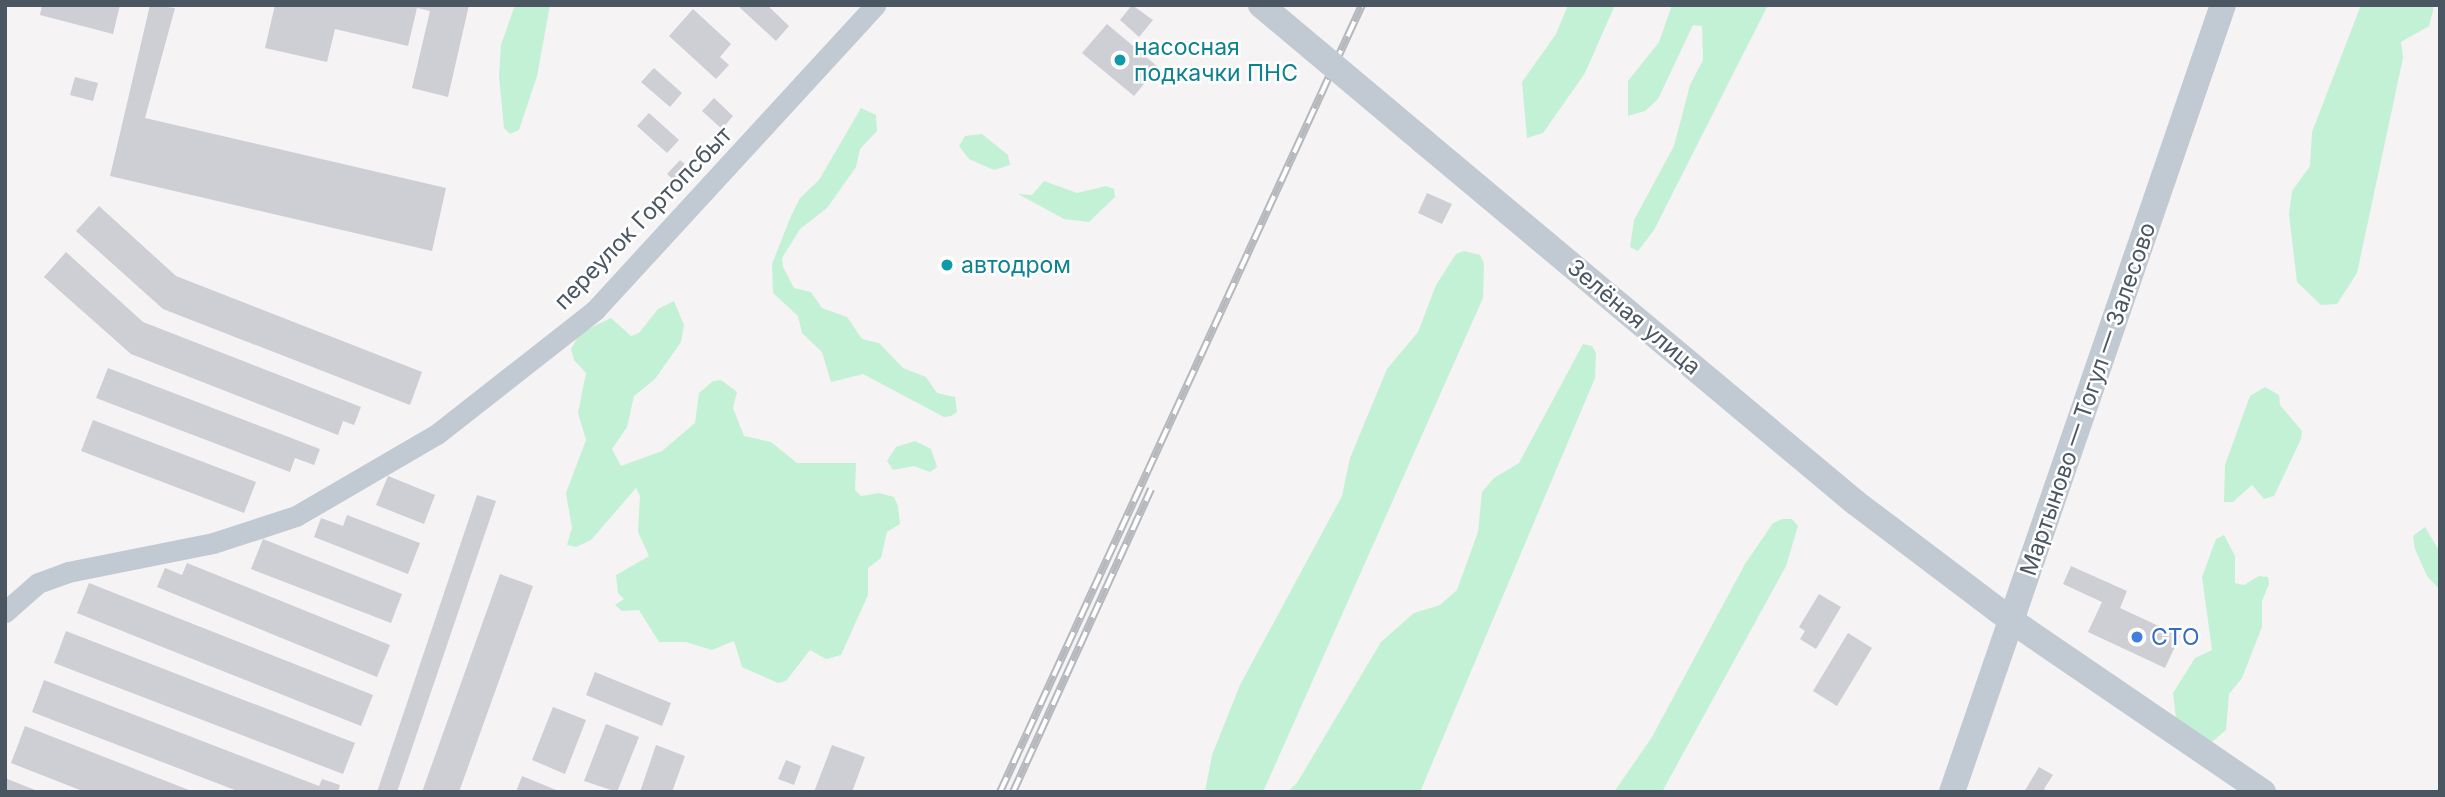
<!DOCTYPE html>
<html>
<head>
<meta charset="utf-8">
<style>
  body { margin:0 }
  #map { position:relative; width:2445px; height:797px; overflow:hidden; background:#f5f3f3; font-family:Inter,sans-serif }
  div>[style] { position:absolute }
  .green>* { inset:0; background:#c3f1d5 }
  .building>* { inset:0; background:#cdcfd5 }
  .minor>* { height:21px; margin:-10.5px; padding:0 10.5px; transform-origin:10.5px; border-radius:10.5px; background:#c1cad2 }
  .tertiary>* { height:26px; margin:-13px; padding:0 13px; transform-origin:13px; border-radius:13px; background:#c1cad2 }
  .rail>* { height:8px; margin-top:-4px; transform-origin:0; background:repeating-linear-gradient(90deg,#fff 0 16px,#b5b8bd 0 32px); box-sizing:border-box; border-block:2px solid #b5b8bd }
  .tertiary-bridge>* { height:26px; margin:-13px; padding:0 13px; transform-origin:13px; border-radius:13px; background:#c1cad2 }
  .dots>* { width:19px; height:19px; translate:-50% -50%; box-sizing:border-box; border:4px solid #fff; border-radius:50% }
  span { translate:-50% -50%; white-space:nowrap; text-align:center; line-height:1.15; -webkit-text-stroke:5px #fff; paint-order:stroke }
  .culture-label { font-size:23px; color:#0d838f }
  .left { translate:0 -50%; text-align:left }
  .street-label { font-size:23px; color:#4a5661 }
  .shop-label { font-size:23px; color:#366cbe }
  .frame { position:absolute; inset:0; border:7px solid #4a5661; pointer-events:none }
</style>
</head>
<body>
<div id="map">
  <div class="green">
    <i style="clip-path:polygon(515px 5px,550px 5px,537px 76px,519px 130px,510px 134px,504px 128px,499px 76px,501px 45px)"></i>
    <i style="clip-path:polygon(1568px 5px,1615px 5px,1585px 73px,1543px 133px,1527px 138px,1522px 82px,1556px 34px)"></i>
    <i style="clip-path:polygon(1672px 5px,1768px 5px,1654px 230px,1638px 251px,1630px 247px,1634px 220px,1674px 146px,1690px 85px,1703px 60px,1702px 26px,1693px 25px,1658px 99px,1645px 111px,1628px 116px,1628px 81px,1659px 42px)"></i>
    <i style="clip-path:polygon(2361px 5px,2433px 5px,2433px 11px,2429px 26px,2401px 42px,2403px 58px,2357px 273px,2337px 304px,2321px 305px,2297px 282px,2289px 214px,2292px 191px,2310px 166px,2312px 132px)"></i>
    <i style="clip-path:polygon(861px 108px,876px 115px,877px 131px,860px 149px,856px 167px,827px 208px,800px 229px,782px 258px,783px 267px,794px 288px,811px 292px,822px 308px,847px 317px,862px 339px,879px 343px,903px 368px,926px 377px,937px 393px,955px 397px,957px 412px,951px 416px,944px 417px,863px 374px,831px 382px,822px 352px,802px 333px,798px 316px,773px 293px,772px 264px,791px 216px,800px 198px,819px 180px)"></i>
    <i style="clip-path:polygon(982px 134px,1008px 155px,1010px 165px,994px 170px,969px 159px,959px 146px,965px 136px)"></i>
    <i style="clip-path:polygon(1044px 181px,1077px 193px,1106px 186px,1114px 189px,1115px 197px,1089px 222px,1064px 219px,1018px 194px,1032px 195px)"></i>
    <i style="clip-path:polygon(1464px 251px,1480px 255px,1484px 263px,1483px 298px,1263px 792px,1205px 792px,1212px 755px,1240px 685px,1342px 496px,1350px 458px,1387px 369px,1418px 332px,1436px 285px,1456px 254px)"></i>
    <i style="clip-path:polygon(674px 301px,684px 325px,681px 342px,655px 379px,634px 396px,627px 427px,612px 449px,621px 466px,662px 451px,695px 423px,699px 393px,713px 381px,721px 380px,737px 392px,733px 408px,744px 436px,771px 442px,797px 463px,856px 463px,855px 490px,861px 496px,879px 493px,894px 497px,898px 506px,900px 524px,887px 532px,881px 558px,868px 568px,868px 595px,841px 655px,826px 659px,810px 650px,786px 681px,778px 683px,742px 667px,734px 641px,712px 650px,686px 642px,659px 642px,639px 610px,622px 611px,615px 605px,624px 599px,618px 593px,616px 575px,649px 556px,638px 532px,640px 496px,636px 488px,591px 540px,576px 547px,567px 545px,572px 528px,566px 493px,586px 440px,578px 413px,586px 373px,574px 360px,571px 349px,580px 333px,611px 318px,631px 336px,639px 333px,658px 309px)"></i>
    <i style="clip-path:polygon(1583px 344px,1592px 346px,1596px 353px,1595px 378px,1420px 792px,1287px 792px,1297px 783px,1381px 642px,1414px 613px,1440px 605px,1457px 590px,1478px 532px,1482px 492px,1494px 478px,1519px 463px)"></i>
    <i style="clip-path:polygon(2265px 387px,2279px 395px,2280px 405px,2302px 431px,2301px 439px,2274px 496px,2264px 499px,2252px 485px,2233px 502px,2224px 502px,2225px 465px,2250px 396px)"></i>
    <i style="clip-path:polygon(915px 441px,931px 449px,937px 467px,930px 472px,914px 466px,893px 470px,887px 461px,896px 447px)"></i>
    <i style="clip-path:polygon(1782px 519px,1792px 519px,1798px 526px,1786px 566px,1662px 792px,1614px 792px,1652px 737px,1745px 564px,1773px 523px)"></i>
    <i style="clip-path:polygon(2425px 527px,2440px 552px,2440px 590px,2427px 576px,2415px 549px,2413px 536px)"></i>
    <i style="clip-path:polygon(2224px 535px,2235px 556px,2235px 583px,2244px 585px,2259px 576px,2268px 577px,2269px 584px,2262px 601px,2262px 627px,2242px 678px,2229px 694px,2226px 730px,2207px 746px,2176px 719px,2173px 693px,2195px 658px,2212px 650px,2202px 577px,2216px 539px)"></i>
  </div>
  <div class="building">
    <i style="clip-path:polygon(42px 5px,120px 5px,113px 34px,40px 15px)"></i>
    <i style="clip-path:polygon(150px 5px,175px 8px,145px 118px,446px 188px,432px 251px,110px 176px)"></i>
    <i style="clip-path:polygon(275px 5px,469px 5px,448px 97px,412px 88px,430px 11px,417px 8px,408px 46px,335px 29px,327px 62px,265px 48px)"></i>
    <i style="clip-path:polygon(737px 5px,767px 5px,789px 26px,776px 41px)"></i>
    <i style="clip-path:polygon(1132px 5px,1153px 20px,1139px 37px,1120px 20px)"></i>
    <i style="clip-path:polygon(693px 9px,731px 44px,720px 57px,729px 65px,716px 79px,669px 36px)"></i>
    <i style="clip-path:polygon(1107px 24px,1158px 67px,1134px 96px,1082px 53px)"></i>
    <i style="clip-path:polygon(654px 68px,682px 93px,670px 107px,641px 82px)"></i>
    <i style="clip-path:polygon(75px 77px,98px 83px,93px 101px,70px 95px)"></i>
    <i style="clip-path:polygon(714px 98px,733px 116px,722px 129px,702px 111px)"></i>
    <i style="clip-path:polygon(649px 113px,679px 140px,667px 153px,637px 126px)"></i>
    <i style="clip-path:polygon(680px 160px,688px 167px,675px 181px,667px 174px)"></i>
    <i style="clip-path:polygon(1427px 193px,1452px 204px,1442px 224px,1418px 213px)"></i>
    <i style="clip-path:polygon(99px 206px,176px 276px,422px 372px,410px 405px,163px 309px,76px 231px)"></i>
    <i style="clip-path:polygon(66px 252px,143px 322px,361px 407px,354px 425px,343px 421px,338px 435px,131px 354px,44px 277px)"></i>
    <i style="clip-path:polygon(108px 368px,320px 449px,314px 465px,295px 458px,290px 472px,96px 398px)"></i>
    <i style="clip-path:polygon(93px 420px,256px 482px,244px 513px,81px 451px)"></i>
    <i style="clip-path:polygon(388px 476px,435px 495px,424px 524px,376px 505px)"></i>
    <i style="clip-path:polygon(477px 495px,496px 501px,397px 792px,377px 792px)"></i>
    <i style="clip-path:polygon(347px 515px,420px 543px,408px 574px,314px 537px,321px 518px,343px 526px)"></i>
    <i style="clip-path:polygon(263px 539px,402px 594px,391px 623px,251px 569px)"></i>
    <i style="clip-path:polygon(187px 563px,390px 645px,377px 677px,157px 587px,165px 568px,182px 575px)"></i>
    <i style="clip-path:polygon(2071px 566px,2127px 591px,2120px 608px,2180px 636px,2165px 668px,2088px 632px,2102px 602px,2063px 584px)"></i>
    <i style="clip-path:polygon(500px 574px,533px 586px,459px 792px,422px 792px)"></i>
    <i style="clip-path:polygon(89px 583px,373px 695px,361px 726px,77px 613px)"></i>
    <i style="clip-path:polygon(1819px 594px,1841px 607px,1816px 649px,1800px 639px,1805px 631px,1799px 627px)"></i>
    <i style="clip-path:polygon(66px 631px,355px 743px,343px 774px,54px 663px)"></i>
    <i style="clip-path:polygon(1848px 633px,1872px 648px,1837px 706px,1813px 691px)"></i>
    <i style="clip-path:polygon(595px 672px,671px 703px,662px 726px,586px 695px)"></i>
    <i style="clip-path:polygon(44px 680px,319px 786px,322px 779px,340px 785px,338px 792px,240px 792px,32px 712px)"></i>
    <i style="clip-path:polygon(553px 707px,586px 720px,565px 774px,532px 760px)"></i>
    <i style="clip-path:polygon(606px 724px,639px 737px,617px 792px,584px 781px)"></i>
    <i style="clip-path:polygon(25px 726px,194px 792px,85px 792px,11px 763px)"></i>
    <i style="clip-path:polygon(656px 745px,685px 756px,672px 792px,640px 792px)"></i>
    <i style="clip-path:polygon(832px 745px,865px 757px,852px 792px,814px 792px)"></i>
    <i style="clip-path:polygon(786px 760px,801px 766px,794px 785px,778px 779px)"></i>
    <i style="clip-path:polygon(2039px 767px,2053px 775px,2044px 789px,2048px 792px,2024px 792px)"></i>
    <i style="clip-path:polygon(522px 776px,561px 792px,516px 792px)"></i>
    <i style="clip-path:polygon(5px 778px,40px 792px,5px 792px)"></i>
  </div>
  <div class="minor">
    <i style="left:5px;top:612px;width:44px;rotate:-41.3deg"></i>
    <i style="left:38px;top:583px;width:32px;rotate:-20deg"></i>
    <i style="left:68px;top:572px;width:148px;rotate:-11.3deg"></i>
    <i style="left:213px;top:543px;width:87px;rotate:-18deg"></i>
    <i style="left:296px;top:516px;width:163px;rotate:-30.2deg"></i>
    <i style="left:437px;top:434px;width:201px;rotate:-38.1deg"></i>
    <i style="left:595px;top:310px;width:414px;rotate:-47.4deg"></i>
  </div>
  <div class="tertiary">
    <i style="left:1423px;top:141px;width:564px;rotate:39.9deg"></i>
    <i style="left:1856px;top:503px;width:196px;rotate:37.1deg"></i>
    <i style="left:2012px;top:621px;width:304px;rotate:34.3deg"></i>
    <i style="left:1952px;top:792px;width:832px;rotate:-71deg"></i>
  </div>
  <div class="rail">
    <i style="left:1000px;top:792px;width:866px;rotate:-65.3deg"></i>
    <i style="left:1013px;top:792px;width:333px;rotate:-65.5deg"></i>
  </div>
  <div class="tertiary-bridge">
    <i style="left:1261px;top:5px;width:212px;rotate:40deg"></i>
  </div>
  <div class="dots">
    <i style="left:1120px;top:60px;background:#0f9aa8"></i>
    <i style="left:947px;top:265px;background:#0f9aa8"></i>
    <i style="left:2137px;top:637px;background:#3f7fe0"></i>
  </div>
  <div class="culture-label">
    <span class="left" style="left:1134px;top:60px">насосная<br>подкачки ПНС</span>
    <span class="left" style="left:961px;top:265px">автодром</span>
  </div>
  <div class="street-label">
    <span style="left:643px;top:218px;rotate:-46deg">переулок Гортопсбыт</span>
    <span style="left:1634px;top:317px;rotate:40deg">Зелёная улица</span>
    <span style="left:2088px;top:399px;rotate:-71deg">Мартыново — Тогул — Залесово</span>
  </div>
  <div class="shop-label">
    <span class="left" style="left:2151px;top:637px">СТО</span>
  </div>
  <div class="frame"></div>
</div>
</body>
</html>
